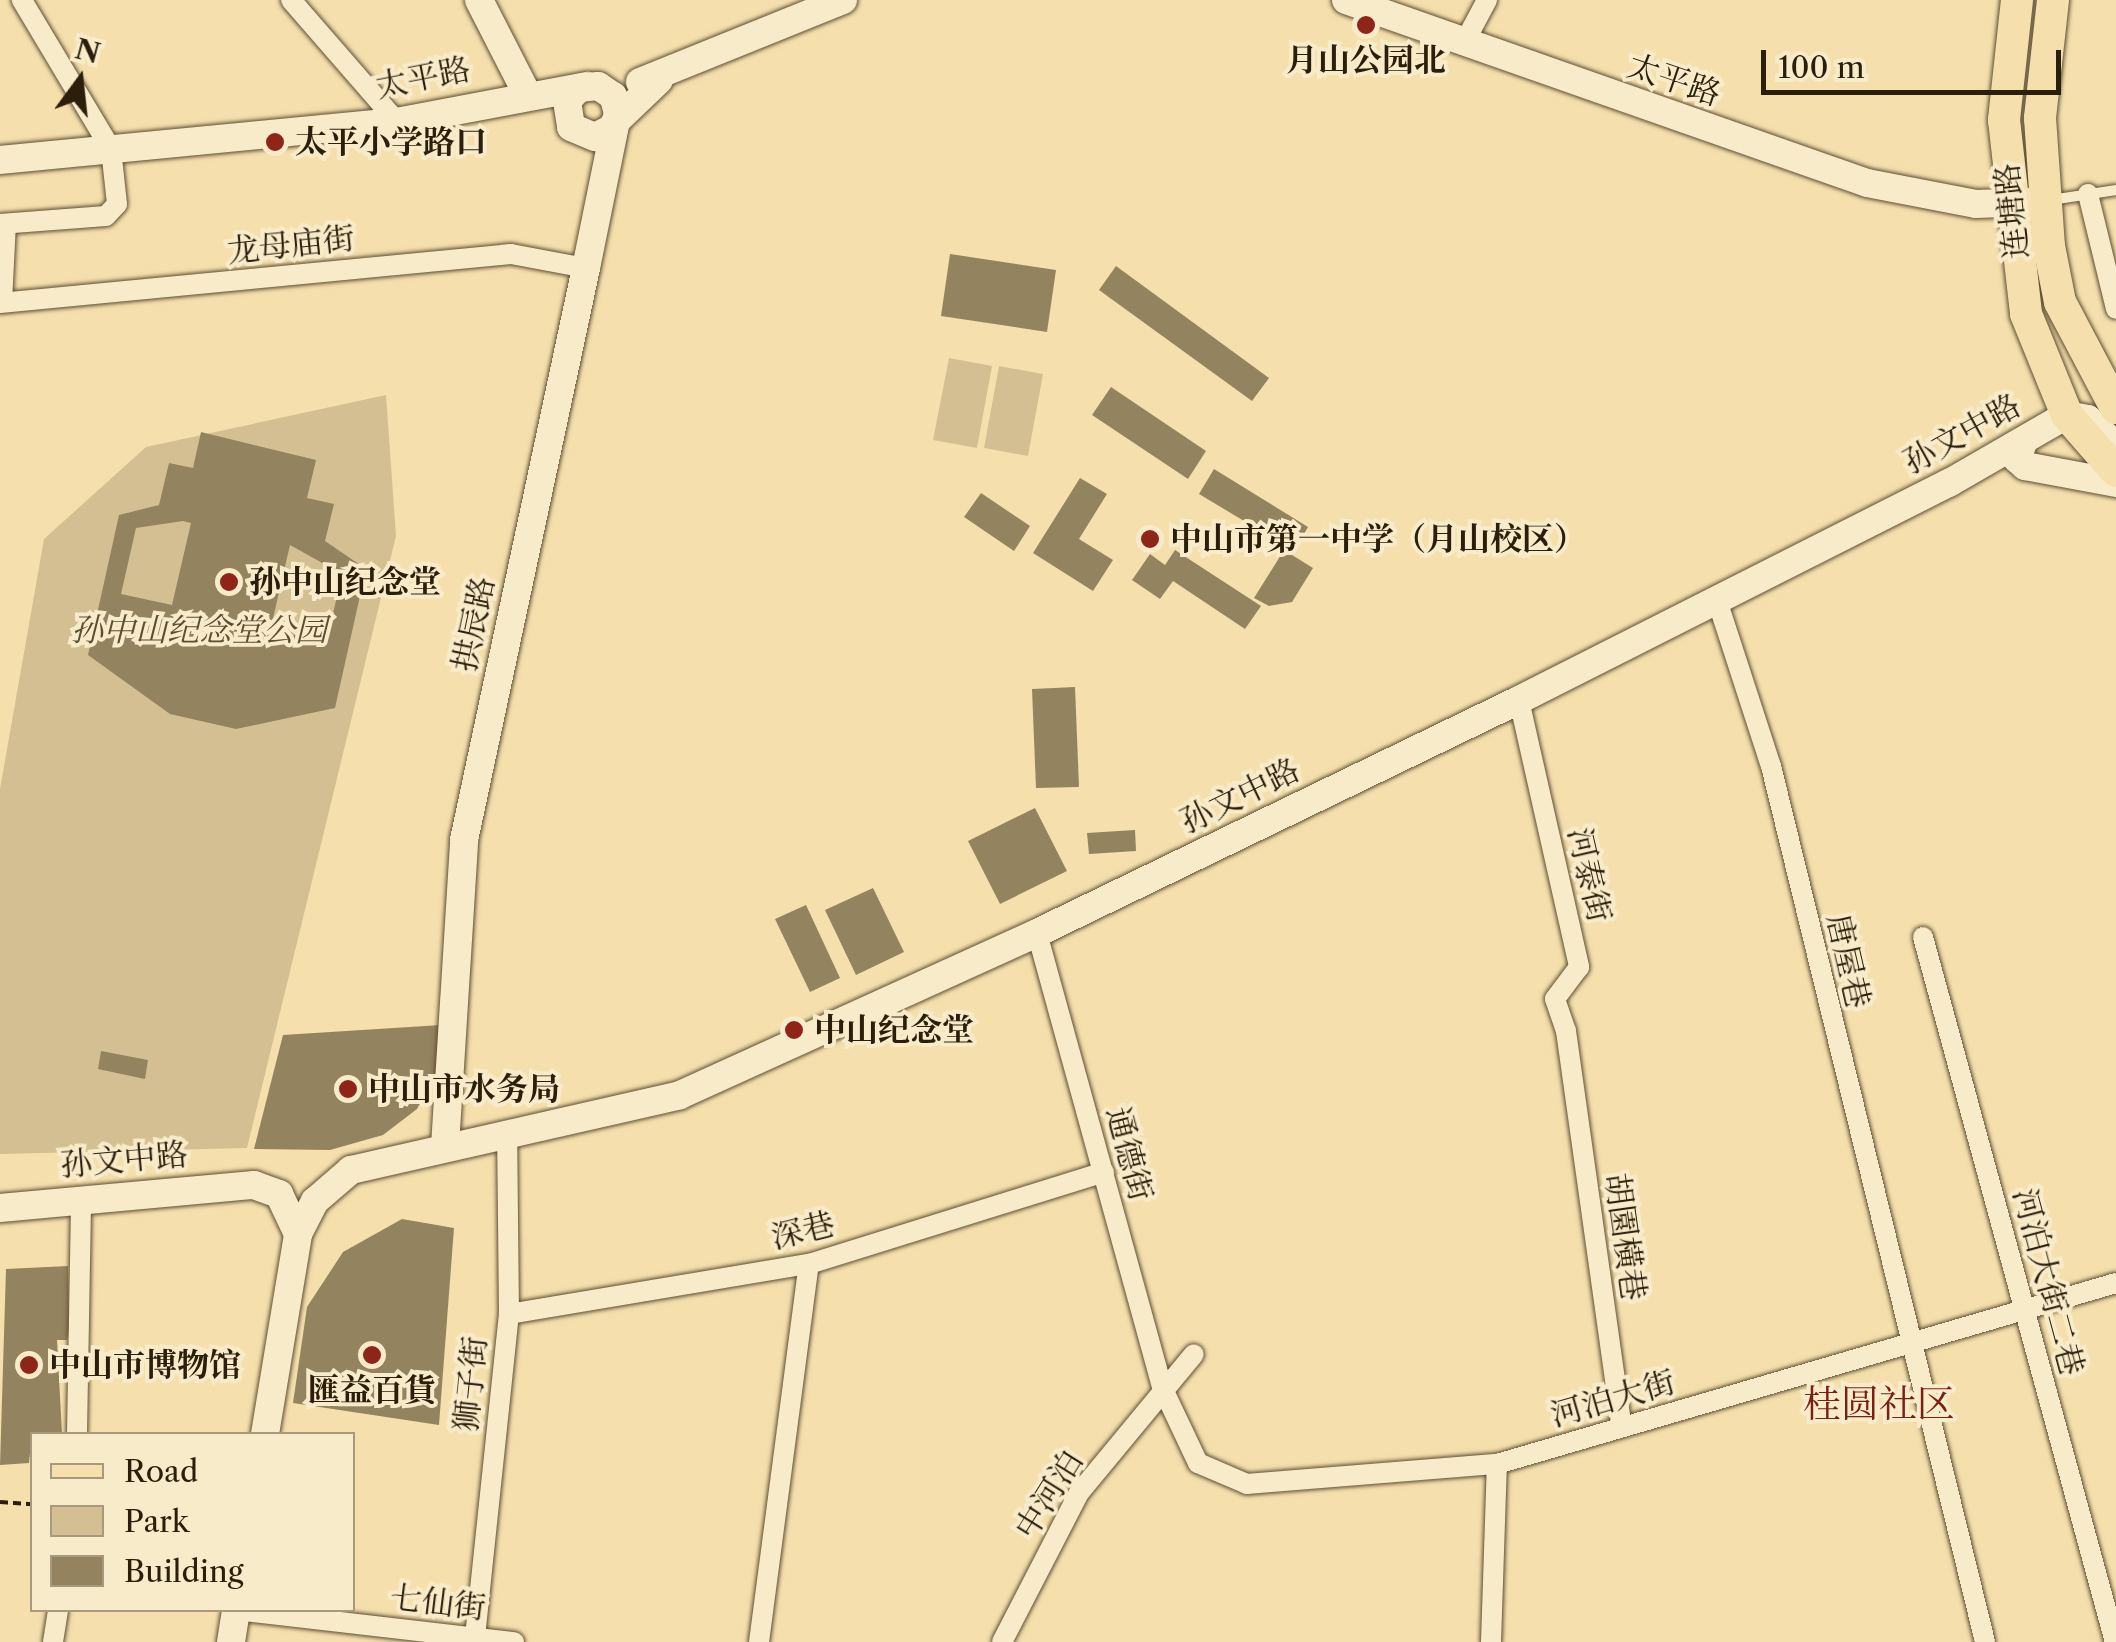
<!DOCTYPE html>
<html>
<head>
<meta charset="utf-8">
<style>
  body { margin:0 }
  #map { position:relative; width:2116px; height:1642px; overflow:hidden; background:#f5e0ad; font-family:"Libre Caslon Text","Noto Serif SC",serif }
  div>[style] { position:absolute }
  .green>* { inset:0; background:#d3bf91 }
  .building>* { inset:0; background:#94835f }
  .path>* { height:4px; margin-top:-2px; transform-origin:0; background:repeating-linear-gradient(90deg,#2b1e0a 0 8px,transparent 0 13px) }
  .roads { filter:drop-shadow(0 0 2px #5e4e33) drop-shadow(0 0 2px #5e4e33) }
  .service>* { height:10px; margin:-5px; padding:0 5px; transform-origin:5px; border-radius:5px; background:#f8ebca }
  .minor>* { height:20px; margin:-10px; padding:0 10px; transform-origin:10px; border-radius:10px; background:#f8ebca }
  .tertiary>* { height:28px; margin:-14px; padding:0 14px; transform-origin:14px; border-radius:14px; background:#f8ebca }
  .primary>* { height:32px; margin:-16px; padding:0 16px; transform-origin:16px; border-radius:16px; background:#f5e0ad }
  .dots>* { width:28px; height:28px; translate:-50% -50%; box-sizing:border-box; border:5px solid #f8ebca; border-radius:50% }
  span { translate:-50% -50%; white-space:nowrap; text-align:center; line-height:1.15; -webkit-text-stroke:8px #f8ebca; paint-order:stroke }
  .poi-label { font-size:32px; color:#2b1e0a; font-weight:700 }
  .left { translate:0 -50%; text-align:left }
  .street-label { font-size:32px; color:#2b1e0a }
  .park-label { font-size:32px; color:#5d4e32; font-style:italic }
  .quarter-label { font-size:38px; color:#7a1f14 }
  .legend { position:absolute; left:30px; top:1432px; width:325px; height:180px; box-sizing:border-box; background:#f8ebca; border:2px solid #a6997d; margin:0; padding:12px 18px; list-style:none; font-size:30px; color:#2b1e0a }
  .legend li { display:flex; align-items:center; gap:20px; height:50px }
  .legend b { width:50px; border:2px solid #a6997d }
  .north { position:absolute; left:30px; top:30px; width:100px; height:100px; -webkit-text-stroke:8px #f8ebca; paint-order:stroke; rotate:15deg; font-size:28px; font-weight:700; line-height:40px; text-align:center; color:#2b1e0a }
  .north::after { content:''; display:block; margin:auto; width:35px; height:45px; background:#2b1e0a; clip-path:polygon(50% 0,100% 100%,50% 72%,0 100%) }
  .scale { position:absolute; left:1761px; top:50px; width:300px; height:45px; box-sizing:border-box; border:5px solid #2b1e0a; border-top:0; padding-left:12px; font-size:30px; line-height:35px; white-space:nowrap; color:#2b1e0a; -webkit-text-stroke:8px #f8ebca; paint-order:stroke }
</style>
</head>
<body>
<div id="map">
  <div class="green">
    <i style="clip-path:polygon(949px 358px,992px 366px,977px 448px,933px 440px)"></i>
    <i style="clip-path:polygon(999px 366px,1043px 374px,1028px 456px,984px 448px)"></i>
    <i style="clip-path:polygon(386px 395px,396px 536px,247px 1148px,0 1154px,0 789px,44px 539px,146px 447px)"></i>
  </div>
  <div class="building">
    <i style="clip-path:polygon(950px 254px,1056px 270px,1047px 332px,941px 316px)"></i>
    <i style="clip-path:polygon(1116px 266px,1269px 378px,1252px 401px,1099px 290px)"></i>
    <i style="clip-path:polygon(1111px 387px,1206px 451px,1188px 479px,1092px 415px)"></i>
    <i style="clip-path:polygon(evenodd,201px 432px,316px 460px,307px 498px,334px 504px,325px 541px,366px 569px,335px 708px,236px 729px,170px 714px,88px 655px,119px 515px,159px 505px,169px 463px,193px 468px,201px 432px,183px 521px,191px 523px,172px 605px,121px 594px,136px 528px,183px 521px,201px 432px,290px 545px,342px 574px,327px 640px,271px 627px,290px 545px)"></i>
    <i style="clip-path:polygon(1214px 469px,1308px 527px,1294px 551px,1199px 494px)"></i>
    <i style="clip-path:polygon(1080px 478px,1107px 494px,1079px 539px,1113px 560px,1093px 591px,1033px 553px)"></i>
    <i style="clip-path:polygon(981px 493px,1030px 526px,1014px 551px,964px 517px)"></i>
    <i style="clip-path:polygon(1175px 550px,1261px 606px,1245px 629px,1173px 581px,1160px 599px,1132px 580px,1150px 554px,1165px 565px)"></i>
    <i style="clip-path:polygon(1284px 550px,1313px 568px,1292px 602px,1269px 606px,1254px 598px)"></i>
    <i style="clip-path:polygon(1075px 687px,1079px 787px,1036px 788px,1032px 689px)"></i>
    <i style="clip-path:polygon(1035px 808px,1067px 871px,1000px 904px,968px 841px)"></i>
    <i style="clip-path:polygon(1135px 830px,1136px 851px,1089px 854px,1087px 833px)"></i>
    <i style="clip-path:polygon(873px 888px,904px 952px,856px 975px,825px 910px)"></i>
    <i style="clip-path:polygon(806px 905px,840px 978px,810px 992px,775px 919px)"></i>
    <i style="clip-path:polygon(441px 1025px,438px 1070px,417px 1109px,383px 1135px,330px 1150px,254px 1149px,283px 1035px)"></i>
    <i style="clip-path:polygon(101px 1051px,148px 1060px,145px 1079px,98px 1069px)"></i>
    <i style="clip-path:polygon(402px 1219px,454px 1228px,439px 1425px,293px 1403px,307px 1307px,343px 1252px)"></i>
    <i style="clip-path:polygon(68px 1266px,69px 1330px,67px 1340px,57px 1340px,62px 1434px,32px 1434px,29px 1463px,0 1465px,6px 1269px)"></i>
  </div>
  <div class="path">
    <i style="left:0;top:1502px;width:32px;rotate:4deg"></i>
  </div>
  <div class="roads">
    <div class="service">
      <i style="left:2051px;top:200px;width:66px;rotate:-8.7deg"></i>
    </div>
    <div class="minor">
      <i style="left:291px;top:0;width:162px;rotate:49deg"></i>
      <i style="left:1463px;top:45px;width:51px;rotate:-61.9deg"></i>
      <i style="left:2088px;top:194px;width:118px;rotate:76.3deg"></i>
      <i style="left:0;top:224px;width:106px;rotate:-4.3deg"></i>
      <i style="left:106px;top:216px;width:16px;rotate:-47deg"></i>
      <i style="left:117px;top:204px;width:55px;rotate:-96.2deg"></i>
      <i style="left:111px;top:149px;width:174px;rotate:-120.9deg"></i>
      <i style="left:2px;top:302px;width:78px;rotate:-87.1deg"></i>
      <i style="left:0;top:303px;width:513px;rotate:-5.48deg"></i>
      <i style="left:511px;top:254px;width:76px;rotate:10.6deg"></i>
      <i style="left:1716px;top:597px;width:178px;rotate:72deg"></i>
      <i style="left:1771px;top:766px;width:902px;rotate:76.27deg"></i>
      <i style="left:1519px;top:700px;width:274px;rotate:77.3deg"></i>
      <i style="left:1579px;top:967px;width:40px;rotate:127deg"></i>
      <i style="left:1555px;top:999px;width:34px;rotate:71deg"></i>
      <i style="left:1566px;top:1031px;width:400px;rotate:82deg"></i>
      <i style="left:1037px;top:933px;width:473px;rotate:74.6deg"></i>
      <i style="left:1163px;top:1389px;width:82px;rotate:64.7deg"></i>
      <i style="left:1198px;top:1463px;width:53px;rotate:23.2deg"></i>
      <i style="left:1247px;top:1484px;width:251px;rotate:-4.6deg"></i>
      <i style="left:1497px;top:1464px;width:645px;rotate:-16.3deg"></i>
      <i style="left:1923px;top:937px;width:731px;rotate:74.77deg"></i>
      <i style="left:509px;top:1314px;width:304px;rotate:-9.5deg"></i>
      <i style="left:809px;top:1264px;width:309px;rotate:-17.3deg"></i>
      <i style="left:77px;top:1434px;width:237px;rotate:-89deg"></i>
      <i style="left:236px;top:1610px;width:280px;rotate:6.6deg"></i>
      <i style="left:475px;top:1637px;width:325px;rotate:-84deg"></i>
      <i style="left:509px;top:1314px;width:178px;rotate:-90.6deg"></i>
      <i style="left:53px;top:1642px;width:32px;rotate:-81deg"></i>
      <i style="left:759px;top:1642px;width:381px;rotate:-82.5deg"></i>
      <i style="left:1002px;top:1642px;width:168px;rotate:-62.7deg"></i>
      <i style="left:1079px;top:1493px;width:180px;rotate:-50.4deg"></i>
      <i style="left:1491px;top:1642px;width:178px;rotate:-88.1deg"></i>
    </div>
    <div class="tertiary">
      <i style="left:479px;top:0;width:103px;rotate:62.9deg"></i>
      <i style="left:1346px;top:0;width:552px;rotate:19.35deg"></i>
      <i style="left:1867px;top:183px;width:111px;rotate:10.9deg"></i>
      <i style="left:1976px;top:204px;width:55px;rotate:-2.1deg"></i>
      <i style="left:640px;top:82px;width:219px;rotate:-22deg"></i>
      <i style="left:0;top:160px;width:399px;rotate:-5.5deg"></i>
      <i style="left:397px;top:122px;width:194px;rotate:-10.7deg"></i>
      <i style="left:2023px;top:443px;width:17px;rotate:111deg"></i>
      <i style="left:2017px;top:459px;width:11px;rotate:41deg"></i>
      <i style="left:2025px;top:466px;width:93px;rotate:10.6deg"></i>
      <i style="left:445px;top:1146px;width:307px;rotate:-86.4deg"></i>
      <i style="left:464px;top:840px;width:585px;rotate:-77.96deg"></i>
      <i style="left:586px;top:268px;width:150px;rotate:-78.5deg"></i>
      <i style="left:616px;top:121px;width:8px;rotate:-76deg"></i>
      <i style="left:618px;top:113px;width:18px;rotate:-106deg"></i>
      <i style="left:613px;top:96px;width:18px;rotate:-146deg"></i>
      <i style="left:598px;top:86px;width:19px;rotate:174deg"></i>
      <i style="left:579px;top:88px;width:18px;rotate:133deg"></i>
      <i style="left:567px;top:101px;width:26px;rotate:81deg"></i>
      <i style="left:571px;top:127px;width:26px;rotate:23deg"></i>
      <i style="left:595px;top:137px;width:18px;rotate:-27deg"></i>
      <i style="left:611px;top:129px;width:9px;rotate:-58deg"></i>
      <i style="left:616px;top:121px;width:59px;rotate:-43.6deg"></i>
      <i style="left:0;top:1208px;width:255px;rotate:-5.2deg"></i>
      <i style="left:254px;top:1185px;width:27px;rotate:20deg"></i>
      <i style="left:279px;top:1194px;width:44px;rotate:64.6deg"></i>
      <i style="left:265px;top:1434px;width:203px;rotate:-80.6deg"></i>
      <i style="left:298px;top:1234px;width:37px;rotate:-63deg"></i>
      <i style="left:315px;top:1201px;width:48px;rotate:-40.7deg"></i>
      <i style="left:351px;top:1170px;width:337px;rotate:-12.8deg"></i>
      <i style="left:680px;top:1095px;width:392px;rotate:-24.4deg"></i>
      <i style="left:1037px;top:933px;width:535px;rotate:-25.8deg"></i>
      <i style="left:1519px;top:700px;width:482px;rotate:-26.8deg"></i>
      <i style="left:1949px;top:483px;width:136px;rotate:-30deg"></i>
      <i style="left:2067px;top:415px;width:21px;rotate:11deg"></i>
      <i style="left:2088px;top:419px;width:39px;rotate:44deg"></i>
      <i style="left:231px;top:1642px;width:32px;rotate:-81deg"></i>
    </div>
    <div class="primary">
      <i style="left:2017px;top:0;width:121px;rotate:96.2deg"></i>
      <i style="left:2004px;top:120px;width:195px;rotate:83.5deg"></i>
      <i style="left:2026px;top:314px;width:109px;rotate:67.9deg"></i>
      <i style="left:2067px;top:415px;width:74px;rotate:48.8deg"></i>
      <i style="left:2053px;top:0;width:119px;rotate:96.3deg"></i>
      <i style="left:2040px;top:118px;width:128px;rotate:86deg"></i>
      <i style="left:2049px;top:246px;width:57px;rotate:78.9deg"></i>
      <i style="left:2060px;top:302px;width:120px;rotate:62.2deg"></i>
    </div>
  </div>
  <div class="dots">
    <i style="left:1366px;top:25px;background:#8f2418"></i>
    <i style="left:275px;top:142px;background:#8f2418"></i>
    <i style="left:1150px;top:539px;background:#8f2418"></i>
    <i style="left:229px;top:582px;background:#8f2418"></i>
    <i style="left:794px;top:1030px;background:#8f2418"></i>
    <i style="left:348px;top:1089px;background:#8f2418"></i>
    <i style="left:372px;top:1355px;background:#8f2418"></i>
    <i style="left:29px;top:1365px;background:#8f2418"></i>
  </div>
  <div class="poi-label">
    <span style="left:1366px;top:60px">月山公园北</span>
    <span class="left" style="left:295px;top:142px">太平小学路口</span>
    <span class="left" style="left:1170px;top:539px">中山市第一中学（月山校区）</span>
    <span class="left" style="left:249px;top:582px">孙中山纪念堂</span>
    <span class="left" style="left:814px;top:1030px">中山纪念堂</span>
    <span class="left" style="left:368px;top:1089px">中山市水务局</span>
    <span class="left" style="left:49px;top:1365px">中山市博物馆</span>
    <span style="left:372px;top:1390px">匯益百貨</span>
  </div>
  <div class="street-label">
    <span style="left:423px;top:78px;rotate:-11deg">太平路</span>
    <span style="left:1674px;top:80px;rotate:19deg">太平路</span>
    <span style="left:2012px;top:211px;rotate:-96deg">连塘路</span>
    <span style="left:291px;top:245px;rotate:-6deg">龙母庙街</span>
    <span style="left:1962px;top:434px;rotate:-29deg">孙文中路</span>
    <span style="left:474px;top:624px;rotate:-78deg">拱辰路</span>
    <span style="left:1240px;top:796px;rotate:-26deg">孙文中路</span>
    <span style="left:1589px;top:875px;rotate:77deg">河泰街</span>
    <span style="left:1848px;top:961px;rotate:77deg">唐屋巷</span>
    <span style="left:1129px;top:1154px;rotate:75deg">通德街</span>
    <span style="left:124px;top:1160px;rotate:-5deg">孙文中路</span>
    <span style="left:803px;top:1231px;rotate:-14deg">深巷</span>
    <span style="left:1625px;top:1237px;rotate:82deg">胡園橫巷</span>
    <span style="left:2048px;top:1282px;rotate:75deg">河泊大街二巷</span>
    <span style="left:471px;top:1384px;rotate:-84deg">狮子街</span>
    <span style="left:1613px;top:1399px;rotate:-16deg">河泊大街</span>
    <span style="left:1049px;top:1495px;rotate:-58deg">中河泊</span>
    <span style="left:438px;top:1603px;rotate:7deg">七仙街</span>
  </div>
  <div class="park-label">
    <span style="left:199px;top:630px">孙中山纪念堂公园</span>
  </div>
  <div class="quarter-label">
    <span style="left:1879px;top:1404px">桂圆社区</span>
  </div>
  <ul class="legend">
  <li><b style="height:12px;background:#f5e0ad"></b>Road</li>
  <li><b style="height:28px;background:#d3bf91"></b>Park</li>
  <li><b style="height:28px;background:#94835f"></b>Building</li>
  </ul>
  <div class="north">N</div>
  <div class="scale">100 m</div>
</div>
</body>
</html>
